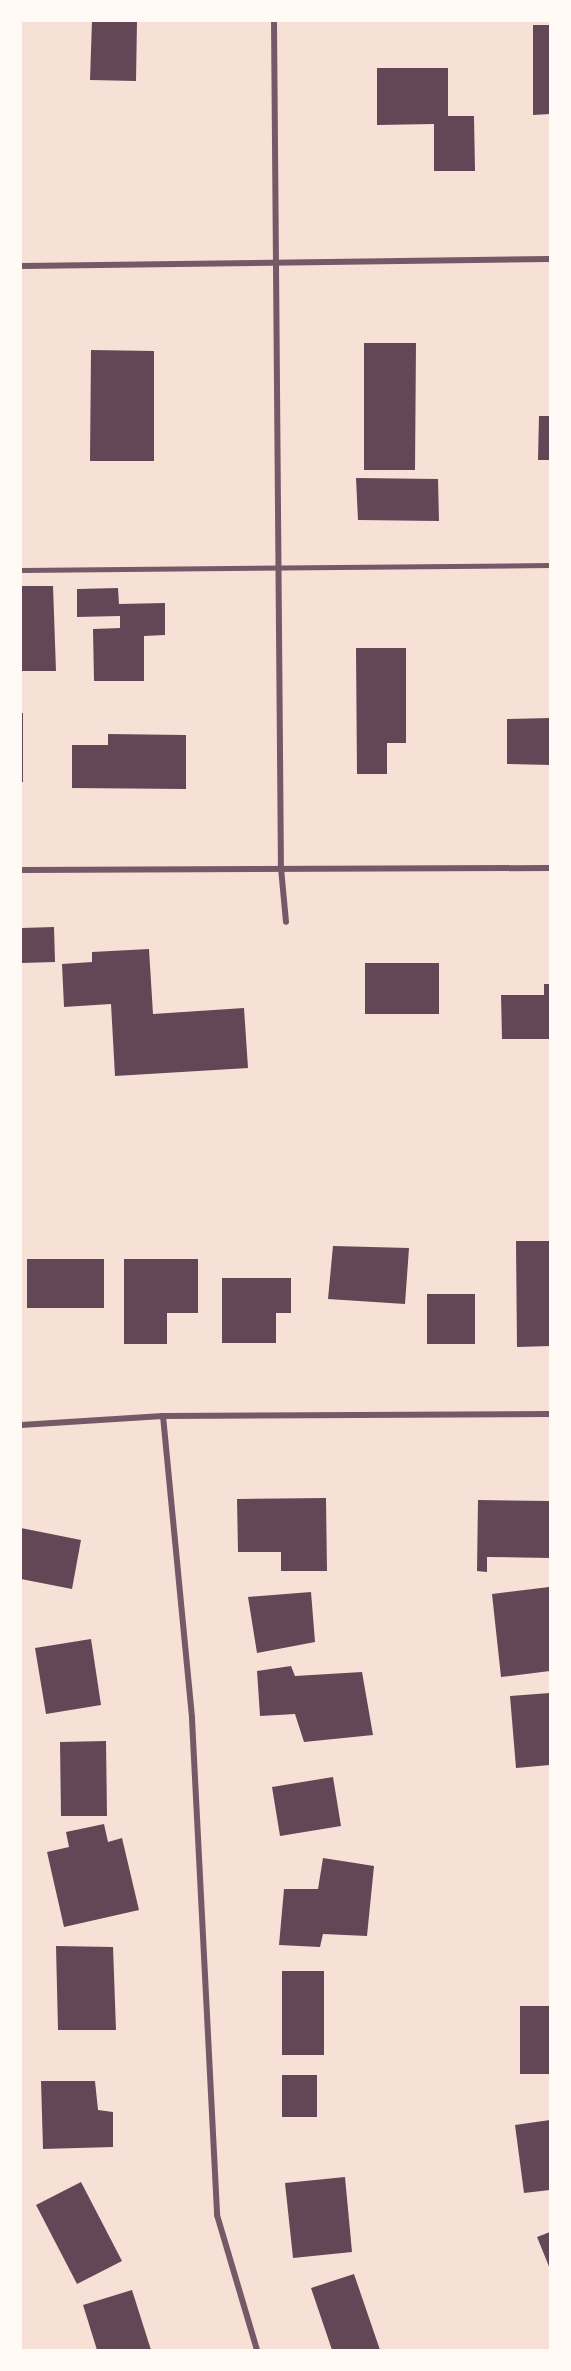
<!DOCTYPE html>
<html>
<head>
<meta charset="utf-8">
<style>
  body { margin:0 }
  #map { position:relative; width:571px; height:2371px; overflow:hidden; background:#f7e1d7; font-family:"DM Sans",sans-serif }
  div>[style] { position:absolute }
  .building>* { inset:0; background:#644757 }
  .service>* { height:4.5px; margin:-2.25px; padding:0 2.25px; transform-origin:2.25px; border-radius:2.25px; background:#755966 }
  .minor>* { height:6px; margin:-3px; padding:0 3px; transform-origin:3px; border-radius:3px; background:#755966 }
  span { translate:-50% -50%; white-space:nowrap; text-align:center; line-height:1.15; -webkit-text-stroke:5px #fffaf5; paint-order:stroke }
  .frame { position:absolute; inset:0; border:22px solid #fffaf5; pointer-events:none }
</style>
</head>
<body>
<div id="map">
  <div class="building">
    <i style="clip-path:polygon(92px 21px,137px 21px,136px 81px,90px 80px)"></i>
    <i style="clip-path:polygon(533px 25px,550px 25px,550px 114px,533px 115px)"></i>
    <i style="clip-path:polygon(377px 68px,448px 68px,448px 116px,474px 116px,475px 171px,434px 171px,434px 124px,377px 125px)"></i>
    <i style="clip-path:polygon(364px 343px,416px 343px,415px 470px,364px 470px)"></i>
    <i style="clip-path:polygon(91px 350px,154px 351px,154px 461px,90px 461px)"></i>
    <i style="clip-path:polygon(539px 416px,550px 416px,550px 460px,538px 460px)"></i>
    <i style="clip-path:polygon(356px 478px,438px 479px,439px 521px,358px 520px)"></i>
    <i style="clip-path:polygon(21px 586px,53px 586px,56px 671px,21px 671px)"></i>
    <i style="clip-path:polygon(118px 588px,119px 604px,165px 603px,165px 635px,144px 636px,144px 681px,94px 681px,93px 629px,120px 628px,120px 616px,77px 617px,77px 589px)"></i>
    <i style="clip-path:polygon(356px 648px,406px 648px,406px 743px,387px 743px,387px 774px,357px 774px)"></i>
    <i style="clip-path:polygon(21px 713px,23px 713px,23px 782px,21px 782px)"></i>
    <i style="clip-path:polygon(550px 718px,550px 765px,507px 764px,507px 719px)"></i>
    <i style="clip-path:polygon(108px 734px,186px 735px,186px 789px,72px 788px,72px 745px,108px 745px)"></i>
    <i style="clip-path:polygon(54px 927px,55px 962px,21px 963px,21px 928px)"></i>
    <i style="clip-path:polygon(149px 949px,153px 1014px,244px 1008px,248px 1068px,115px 1076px,111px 1004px,64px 1007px,62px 964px,92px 962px,92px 952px)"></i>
    <i style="clip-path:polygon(365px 963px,439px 963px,439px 1014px,365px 1014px)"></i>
    <i style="clip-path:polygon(544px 984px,550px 984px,550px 1039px,502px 1039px,501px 995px,544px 995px)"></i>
    <i style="clip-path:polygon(516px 1241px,550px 1241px,550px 1346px,517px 1347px)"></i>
    <i style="clip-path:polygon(333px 1246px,409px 1248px,405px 1304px,328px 1299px)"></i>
    <i style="clip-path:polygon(27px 1259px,104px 1259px,104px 1308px,27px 1308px)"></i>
    <i style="clip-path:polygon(124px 1259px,198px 1259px,198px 1313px,167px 1313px,167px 1344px,124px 1344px)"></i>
    <i style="clip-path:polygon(222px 1278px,291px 1278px,291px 1313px,276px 1313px,276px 1343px,222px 1343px)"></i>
    <i style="clip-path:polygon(427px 1294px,475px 1294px,475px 1344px,427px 1344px)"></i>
    <i style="clip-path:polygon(326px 1498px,327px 1571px,281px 1571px,281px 1552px,238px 1552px,237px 1499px)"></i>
    <i style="clip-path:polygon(478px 1500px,550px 1501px,550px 1558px,487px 1557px,487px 1572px,477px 1571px)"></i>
    <i style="clip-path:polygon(21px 1528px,81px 1540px,72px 1589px,21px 1579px)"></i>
    <i style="clip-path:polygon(549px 1587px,550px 1671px,501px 1677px,492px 1594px)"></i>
    <i style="clip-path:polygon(311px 1592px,315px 1642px,257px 1653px,248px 1597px)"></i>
    <i style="clip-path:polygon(91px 1639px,101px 1705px,46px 1714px,35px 1648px)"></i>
    <i style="clip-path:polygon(291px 1666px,295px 1676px,362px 1672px,373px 1735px,304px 1742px,295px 1714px,260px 1716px,257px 1671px)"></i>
    <i style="clip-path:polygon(550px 1693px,550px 1765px,516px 1768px,510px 1696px)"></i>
    <i style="clip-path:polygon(106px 1741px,107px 1816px,61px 1816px,60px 1742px)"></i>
    <i style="clip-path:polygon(333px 1777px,341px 1826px,280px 1836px,272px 1787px)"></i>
    <i style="clip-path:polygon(104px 1824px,108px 1842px,122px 1838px,139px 1910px,64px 1927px,47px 1852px,69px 1847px,66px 1832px)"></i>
    <i style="clip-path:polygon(323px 1858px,374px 1866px,367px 1936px,323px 1934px,320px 1947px,279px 1945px,284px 1889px,318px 1889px)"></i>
    <i style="clip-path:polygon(56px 1946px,113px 1947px,116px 2030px,58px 2030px)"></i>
    <i style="clip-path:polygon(282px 1971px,324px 1971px,324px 2055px,282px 2055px)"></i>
    <i style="clip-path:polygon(520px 2006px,550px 2006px,550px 2074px,520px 2074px)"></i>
    <i style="clip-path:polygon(282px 2075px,317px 2075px,317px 2117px,282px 2117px)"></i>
    <i style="clip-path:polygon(41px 2081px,95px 2081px,98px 2110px,113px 2112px,113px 2147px,43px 2149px)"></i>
    <i style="clip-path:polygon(550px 2120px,550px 2190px,524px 2193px,515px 2125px)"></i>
    <i style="clip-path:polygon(345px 2177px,352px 2252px,293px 2258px,285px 2183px)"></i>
    <i style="clip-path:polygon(81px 2182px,122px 2261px,77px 2284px,36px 2205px)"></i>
    <i style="clip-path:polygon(550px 2232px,550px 2269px,537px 2237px)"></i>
    <i style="clip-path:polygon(354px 2274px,380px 2350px,332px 2350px,311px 2288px)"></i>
    <i style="clip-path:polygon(132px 2290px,151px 2350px,97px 2350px,83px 2305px)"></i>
  </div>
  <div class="service">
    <i style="left:21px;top:570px;width:529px;rotate:-0.54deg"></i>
  </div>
  <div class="minor">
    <i style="left:274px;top:21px;width:847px;rotate:89.53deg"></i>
    <i style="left:281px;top:868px;width:54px;rotate:84.7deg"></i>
    <i style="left:21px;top:266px;width:529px;rotate:-0.76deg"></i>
    <i style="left:21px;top:870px;width:529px;rotate:-0.22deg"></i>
    <i style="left:163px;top:1416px;width:304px;rotate:84.5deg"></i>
    <i style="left:192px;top:1719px;width:497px;rotate:87.1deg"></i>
    <i style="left:217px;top:2215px;width:141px;rotate:73.5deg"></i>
    <i style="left:21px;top:1425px;width:142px;rotate:-3.6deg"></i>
    <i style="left:163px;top:1416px;width:387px;rotate:-0.3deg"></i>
  </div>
  <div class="frame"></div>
</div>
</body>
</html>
